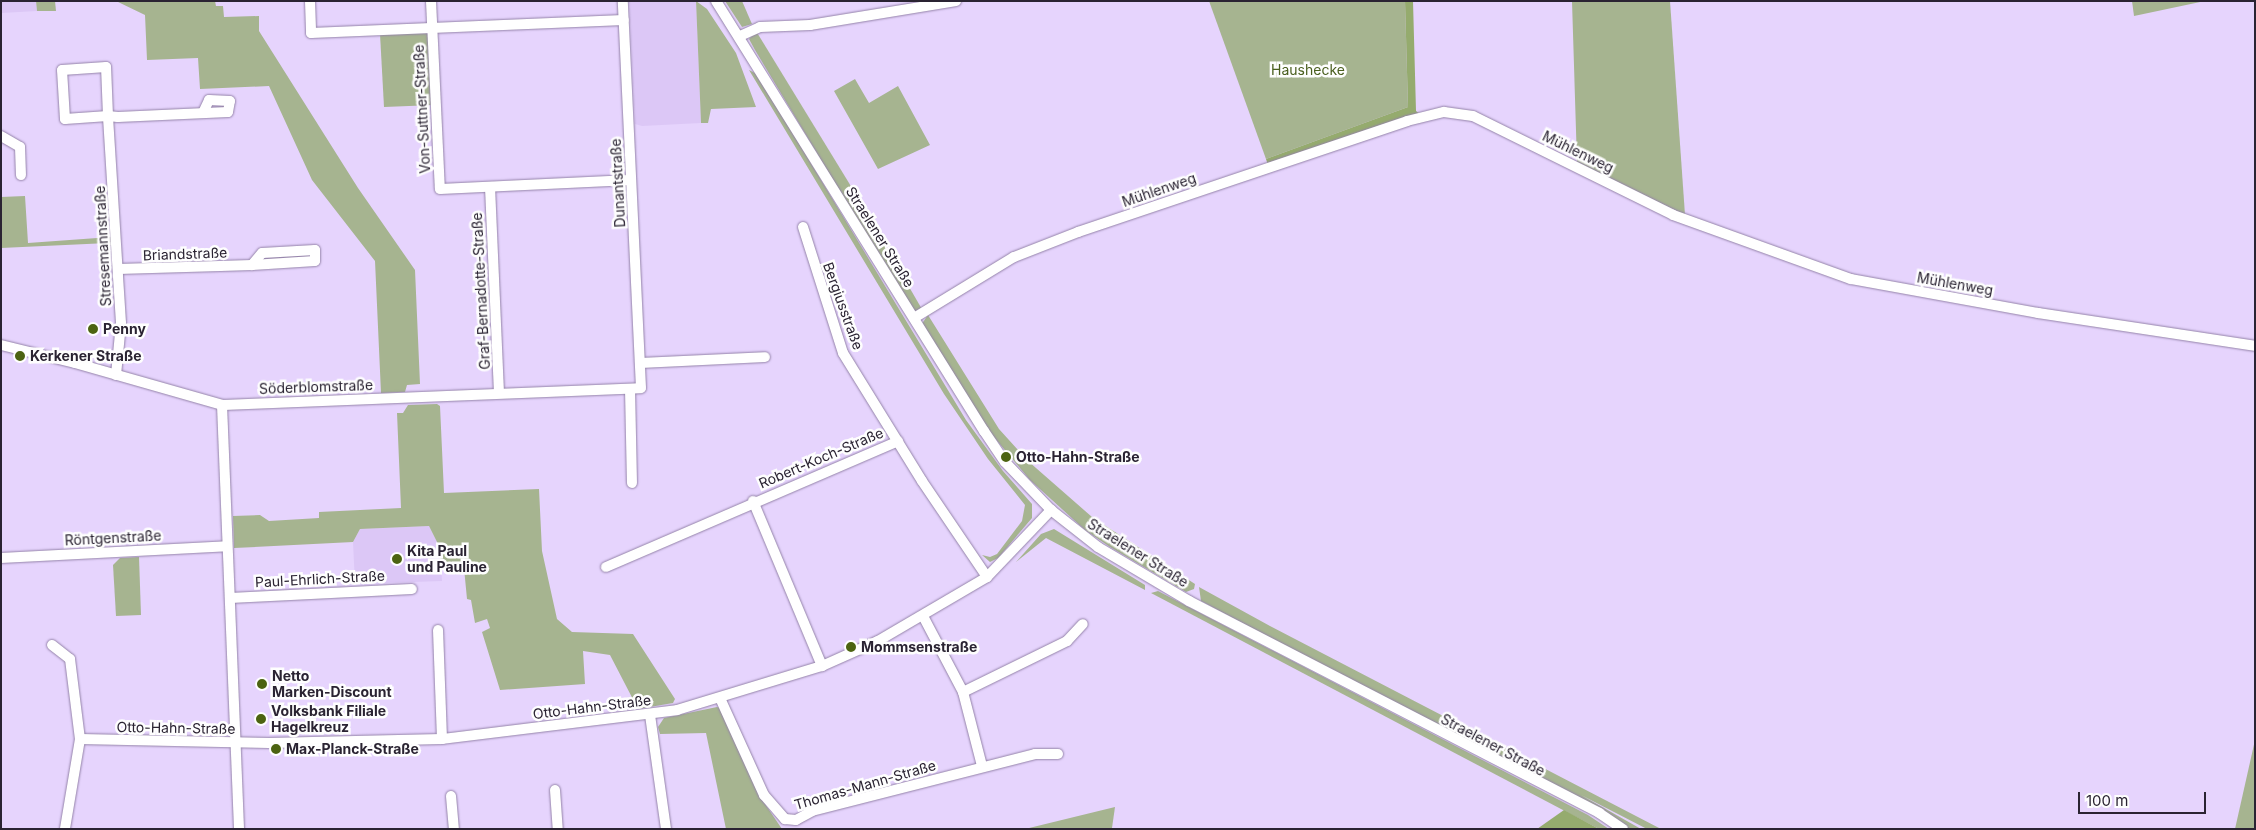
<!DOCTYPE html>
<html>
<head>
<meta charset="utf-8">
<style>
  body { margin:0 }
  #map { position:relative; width:2256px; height:830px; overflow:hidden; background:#e6d4fd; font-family:Inter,sans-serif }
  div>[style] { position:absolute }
  .built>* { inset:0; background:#dcc7f6 }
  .green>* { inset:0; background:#a6b490 }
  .forest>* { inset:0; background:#95ab6e }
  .roads { filter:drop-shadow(0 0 1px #9483a9) drop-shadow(0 0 1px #9483a9) }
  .minor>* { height:10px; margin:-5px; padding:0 5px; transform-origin:5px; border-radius:5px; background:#fff }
  .dots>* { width:14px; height:14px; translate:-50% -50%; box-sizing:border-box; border:2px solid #fefefe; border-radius:50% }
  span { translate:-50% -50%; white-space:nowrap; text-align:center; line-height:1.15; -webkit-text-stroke:5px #fefefe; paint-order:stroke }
  .park-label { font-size:14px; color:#4a5f1e }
  .street-label { font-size:14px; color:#2a2332 }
  .poi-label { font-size:14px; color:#2a2332; font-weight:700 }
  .left { translate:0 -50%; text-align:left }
  .frame { position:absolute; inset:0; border:2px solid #2a2332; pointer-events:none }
  .scale { position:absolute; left:2078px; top:792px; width:128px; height:22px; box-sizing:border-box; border:2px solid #2a2332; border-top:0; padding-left:6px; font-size:15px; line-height:18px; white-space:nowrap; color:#2a2332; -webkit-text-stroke:4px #fefefe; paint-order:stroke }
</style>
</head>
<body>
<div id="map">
  <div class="built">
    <i style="clip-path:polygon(1px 1px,36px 1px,37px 11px,1px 13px)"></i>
    <i style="clip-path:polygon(629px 1px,696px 1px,701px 123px,642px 126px,635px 124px)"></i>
    <i style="clip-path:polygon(429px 526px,440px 548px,442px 581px,355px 584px,353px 542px,360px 529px)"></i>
  </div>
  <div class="green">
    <i style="clip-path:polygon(36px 1px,55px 1px,56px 11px,37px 11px)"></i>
    <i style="clip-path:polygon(116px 1px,215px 1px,216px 6px,223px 6px,224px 17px,259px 16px,259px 31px,358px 188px,415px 270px,420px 384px,407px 385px,405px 392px,381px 393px,375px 261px,312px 180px,269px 86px,200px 89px,198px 58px,147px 60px,145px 15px)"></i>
    <i style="clip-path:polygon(696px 1px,707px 9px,736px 53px,756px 107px,711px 109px,708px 123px,701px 123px)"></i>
    <i style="clip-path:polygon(725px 1px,742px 1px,752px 24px,742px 27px)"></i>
    <i style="clip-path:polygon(1209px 1px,1405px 1px,1408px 107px,1266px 159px)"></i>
    <i style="clip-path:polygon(1572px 1px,1670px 1px,1685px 215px,1577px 163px)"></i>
    <i style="clip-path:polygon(2132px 1px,2205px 1px,2134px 16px)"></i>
    <i style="clip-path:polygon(428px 31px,434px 105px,384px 107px,380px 34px)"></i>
    <i style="clip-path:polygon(756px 31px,849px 183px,923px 311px,914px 312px,908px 305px,755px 50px,749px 39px)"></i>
    <i style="clip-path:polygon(749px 70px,757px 74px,966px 420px,1003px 471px,1032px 504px,1032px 518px,998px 558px,990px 562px,982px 555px,990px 557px,997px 554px,1022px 521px,1025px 505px,988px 459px,944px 394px)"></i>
    <i style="clip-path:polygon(855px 79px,869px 103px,898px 86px,930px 145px,878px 169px,834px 91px)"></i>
    <i style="clip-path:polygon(25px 196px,28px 243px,111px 237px,111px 246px,108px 243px,1px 248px,1px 197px)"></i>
    <i style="clip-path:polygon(928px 315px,999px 429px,1028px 461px,1092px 517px,1195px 584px,1194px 589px,1186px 592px,1110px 547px,1085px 530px,1030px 480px,988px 430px,921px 325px)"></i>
    <i style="clip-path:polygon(437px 404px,440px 406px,444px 493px,539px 489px,542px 551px,557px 619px,572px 632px,633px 634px,675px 699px,673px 703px,638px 709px,610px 655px,583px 651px,585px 684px,500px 690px,482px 632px,490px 628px,487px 619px,475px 623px,471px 600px,467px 599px,464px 568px,441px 569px,440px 548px,429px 526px,360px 529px,353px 542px,234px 548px,233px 516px,260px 515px,269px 521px,319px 518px,319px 512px,401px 508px,397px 413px,403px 413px,408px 405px)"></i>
    <i style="clip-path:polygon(1054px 529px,1145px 585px,1145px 590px,1046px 538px,1016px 562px,1041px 534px)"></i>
    <i style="clip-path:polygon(139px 557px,141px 615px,116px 616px,113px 565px,120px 558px)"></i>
    <i style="clip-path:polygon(1199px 587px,1270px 626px,1661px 829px,1647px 829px,1581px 795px,1641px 829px,1626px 829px,1201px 601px)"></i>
    <i style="clip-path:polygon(1158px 591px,1588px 815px,1609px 829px,1599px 829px,1151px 593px)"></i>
    <i style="clip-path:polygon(717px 707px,721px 708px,761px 798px,782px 829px,726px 829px,706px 733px,660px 734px,658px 727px,664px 718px)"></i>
    <i style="clip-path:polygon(2255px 740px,2255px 829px,2235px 829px)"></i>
    <i style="clip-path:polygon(1115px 807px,1112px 828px,1108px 829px,1025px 829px)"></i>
  </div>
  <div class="forest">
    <i style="clip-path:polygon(1405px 1px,1413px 1px,1416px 111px,1421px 115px,1268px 165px,1266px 159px,1408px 107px)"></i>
    <i style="clip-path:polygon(1564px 810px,1599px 829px,1537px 829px)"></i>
  </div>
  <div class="roads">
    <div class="minor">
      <i style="left:310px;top:1px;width:32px;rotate:88deg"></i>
      <i style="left:311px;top:33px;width:313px;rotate:-2.4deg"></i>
      <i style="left:431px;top:1px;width:188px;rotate:87.3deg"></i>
      <i style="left:440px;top:189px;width:191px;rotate:-2.7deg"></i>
      <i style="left:716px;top:1px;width:507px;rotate:58.07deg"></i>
      <i style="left:984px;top:431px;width:37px;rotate:56deg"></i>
      <i style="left:1005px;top:462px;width:66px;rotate:46.2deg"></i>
      <i style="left:1051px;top:510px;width:60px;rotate:38.2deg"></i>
      <i style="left:1098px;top:547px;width:106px;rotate:30.7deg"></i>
      <i style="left:1189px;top:601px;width:462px;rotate:27.3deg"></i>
      <i style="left:1599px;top:813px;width:29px;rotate:34deg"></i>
      <i style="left:740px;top:36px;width:22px;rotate:-24deg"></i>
      <i style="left:760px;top:27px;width:50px;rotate:-2.3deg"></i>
      <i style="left:810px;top:25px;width:148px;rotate:-9.3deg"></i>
      <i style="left:1px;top:136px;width:22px;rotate:30deg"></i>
      <i style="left:20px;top:147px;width:28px;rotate:88deg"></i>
      <i style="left:490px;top:187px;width:206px;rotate:87.5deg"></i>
      <i style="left:803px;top:227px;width:132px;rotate:72.4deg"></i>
      <i style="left:843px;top:353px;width:150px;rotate:58.3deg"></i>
      <i style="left:922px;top:481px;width:116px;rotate:55.9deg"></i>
      <i style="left:118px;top:269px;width:102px;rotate:-1.7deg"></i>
      <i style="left:220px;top:266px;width:32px;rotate:-2deg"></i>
      <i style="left:252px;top:265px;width:63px;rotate:-3.6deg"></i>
      <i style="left:315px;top:261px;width:11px;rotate:-90deg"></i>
      <i style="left:315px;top:250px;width:53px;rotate:176.8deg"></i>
      <i style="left:262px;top:253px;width:16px;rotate:130deg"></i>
      <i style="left:914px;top:318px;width:117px;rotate:-31.4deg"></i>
      <i style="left:1014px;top:257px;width:69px;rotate:-21.3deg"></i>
      <i style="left:1078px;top:232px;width:347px;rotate:-18.6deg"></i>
      <i style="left:1407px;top:121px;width:38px;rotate:-14deg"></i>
      <i style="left:1444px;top:112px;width:29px;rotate:8deg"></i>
      <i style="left:1473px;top:116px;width:223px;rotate:26.3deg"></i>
      <i style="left:1673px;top:215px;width:189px;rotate:19.8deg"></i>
      <i style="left:1851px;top:279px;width:190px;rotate:10.3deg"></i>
      <i style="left:2038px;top:313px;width:219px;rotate:8.6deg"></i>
      <i style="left:1px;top:345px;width:76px;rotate:13.7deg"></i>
      <i style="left:75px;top:363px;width:153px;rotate:15.9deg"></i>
      <i style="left:222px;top:405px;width:419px;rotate:-2.3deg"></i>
      <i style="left:641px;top:388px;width:387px;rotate:-92.7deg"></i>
      <i style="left:640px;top:363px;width:125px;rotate:-2.7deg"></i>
      <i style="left:116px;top:375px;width:52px;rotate:-84.5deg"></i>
      <i style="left:121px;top:323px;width:47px;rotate:-93.7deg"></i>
      <i style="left:118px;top:276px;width:160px;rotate:-93.6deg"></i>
      <i style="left:108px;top:116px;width:49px;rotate:-92.3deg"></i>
      <i style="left:106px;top:67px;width:44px;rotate:176.1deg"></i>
      <i style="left:62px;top:70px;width:49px;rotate:86.5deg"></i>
      <i style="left:65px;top:119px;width:43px;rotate:-4deg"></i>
      <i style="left:108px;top:116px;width:10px;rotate:6deg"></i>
      <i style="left:118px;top:117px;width:110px;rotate:-2.6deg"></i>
      <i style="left:228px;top:112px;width:11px;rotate:-80deg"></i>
      <i style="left:230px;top:101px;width:21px;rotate:-177deg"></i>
      <i style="left:209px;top:100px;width:14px;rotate:115deg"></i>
      <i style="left:630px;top:389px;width:94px;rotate:88.8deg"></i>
      <i style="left:222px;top:405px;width:424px;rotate:87.7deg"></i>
      <i style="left:753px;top:501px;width:179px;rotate:67.3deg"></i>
      <i style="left:1px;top:558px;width:226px;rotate:-3deg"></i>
      <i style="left:606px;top:567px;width:318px;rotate:-23.3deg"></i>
      <i style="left:230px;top:598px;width:182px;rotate:-2.8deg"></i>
      <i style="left:923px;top:616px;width:86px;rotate:62.2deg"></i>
      <i style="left:963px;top:692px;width:76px;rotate:75.6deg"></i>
      <i style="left:438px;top:630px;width:109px;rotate:87.9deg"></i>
      <i style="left:52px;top:645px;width:23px;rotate:38deg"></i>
      <i style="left:70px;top:659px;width:81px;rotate:82.9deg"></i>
      <i style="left:80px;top:739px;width:91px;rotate:99.5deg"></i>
      <i style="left:963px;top:692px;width:116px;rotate:-26.1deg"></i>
      <i style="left:1067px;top:641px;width:23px;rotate:-47deg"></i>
      <i style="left:720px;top:698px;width:107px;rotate:65.6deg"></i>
      <i style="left:764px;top:795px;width:32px;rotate:49deg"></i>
      <i style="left:785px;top:819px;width:11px;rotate:5deg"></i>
      <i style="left:796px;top:820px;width:18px;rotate:-29deg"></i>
      <i style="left:812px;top:811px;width:230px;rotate:-14.3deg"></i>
      <i style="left:1035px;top:754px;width:23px"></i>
      <i style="left:650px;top:715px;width:115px;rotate:82deg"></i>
      <i style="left:80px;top:739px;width:189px;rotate:1.2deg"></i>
      <i style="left:269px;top:743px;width:173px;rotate:-1.3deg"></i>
      <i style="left:442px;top:739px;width:237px;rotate:-7deg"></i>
      <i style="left:677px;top:710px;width:152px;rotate:-16.9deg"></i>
      <i style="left:822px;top:666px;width:61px;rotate:-24.1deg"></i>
      <i style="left:878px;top:641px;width:126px;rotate:-30.4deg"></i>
      <i style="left:987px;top:577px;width:93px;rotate:-46.3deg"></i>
      <i style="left:555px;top:790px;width:39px;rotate:86deg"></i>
      <i style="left:451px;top:796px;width:33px;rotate:85deg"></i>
    </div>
  </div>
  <div class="dots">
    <i style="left:93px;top:329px;background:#4c6311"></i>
    <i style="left:20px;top:356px;background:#4c6311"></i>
    <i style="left:1006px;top:457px;background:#4c6311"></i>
    <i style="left:397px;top:559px;background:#4c6311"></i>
    <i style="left:851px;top:647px;background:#4c6311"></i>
    <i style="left:262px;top:684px;background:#4c6311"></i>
    <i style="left:261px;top:719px;background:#4c6311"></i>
    <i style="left:276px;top:749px;background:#4c6311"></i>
  </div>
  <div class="park-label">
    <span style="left:1308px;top:70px">Haushecke</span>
  </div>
  <div class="street-label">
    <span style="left:422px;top:109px;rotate:-93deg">Von-Suttner-Straße</span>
    <span style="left:1578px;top:152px;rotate:26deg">Mühlenweg</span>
    <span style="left:618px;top:183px;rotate:-93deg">Dunantstraße</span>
    <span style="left:1159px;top:190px;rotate:-19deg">Mühlenweg</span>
    <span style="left:880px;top:237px;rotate:58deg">Straelener Straße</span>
    <span style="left:103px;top:246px;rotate:-93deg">Stresemannstraße</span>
    <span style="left:185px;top:254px;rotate:-2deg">Briandstraße</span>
    <span style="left:1955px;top:284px;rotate:10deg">Mühlenweg</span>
    <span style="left:481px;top:291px;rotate:-93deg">Graf-Bernadotte-Straße</span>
    <span style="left:843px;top:306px;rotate:70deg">Bergiusstraße</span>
    <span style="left:316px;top:387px;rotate:-2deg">Söderblomstraße</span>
    <span style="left:821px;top:458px;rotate:-23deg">Robert-Koch-Straße</span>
    <span style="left:113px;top:538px;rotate:-3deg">Röntgenstraße</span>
    <span style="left:1138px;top:553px;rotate:32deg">Straelener Straße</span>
    <span style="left:320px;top:579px;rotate:-3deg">Paul-Ehrlich-Straße</span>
    <span style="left:592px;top:707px;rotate:-7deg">Otto-Hahn-Straße</span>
    <span style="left:176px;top:728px;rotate:1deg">Otto-Hahn-Straße</span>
    <span style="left:1493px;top:745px;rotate:28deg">Straelener Straße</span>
    <span style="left:865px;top:785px;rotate:-16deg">Thomas-Mann-Straße</span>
  </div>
  <div class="poi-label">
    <span class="left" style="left:103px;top:329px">Penny</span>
    <span class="left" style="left:30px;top:356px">Kerkener Straße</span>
    <span class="left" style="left:1016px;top:457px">Otto-Hahn-Straße</span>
    <span class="left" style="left:407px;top:559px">Kita Paul<br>und Pauline</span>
    <span class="left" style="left:861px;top:647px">Mommsenstraße</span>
    <span class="left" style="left:272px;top:684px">Netto<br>Marken-Discount</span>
    <span class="left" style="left:271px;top:719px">Volksbank Filiale<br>Hagelkreuz</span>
    <span class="left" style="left:286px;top:749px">Max-Planck-Straße</span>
  </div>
  <div class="frame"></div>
  <div class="scale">100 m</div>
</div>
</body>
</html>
